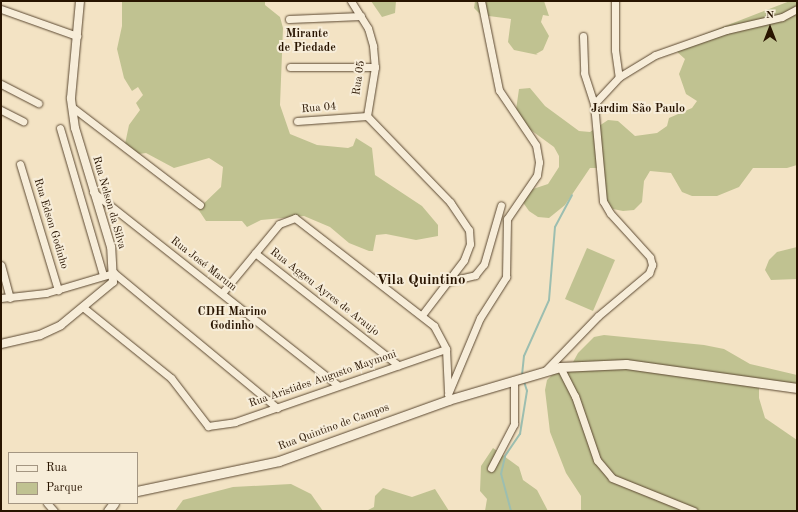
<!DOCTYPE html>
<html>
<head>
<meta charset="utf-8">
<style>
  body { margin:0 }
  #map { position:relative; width:798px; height:512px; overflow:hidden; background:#f3e3c4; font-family:"Old Standard TT",serif }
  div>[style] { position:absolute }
  .green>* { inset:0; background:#c0c291 }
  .stream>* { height:2px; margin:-1px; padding:0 1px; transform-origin:1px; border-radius:1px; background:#9cbeb0 }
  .roads { filter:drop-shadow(0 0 1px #5b4831) drop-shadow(0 0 1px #5b4831) }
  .minor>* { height:7px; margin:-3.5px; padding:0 3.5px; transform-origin:3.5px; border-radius:3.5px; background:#f7edd9 }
  .tertiary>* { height:8px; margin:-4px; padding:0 4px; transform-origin:4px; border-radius:4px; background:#f7edd9 }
  .secondary>* { height:9px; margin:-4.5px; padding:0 4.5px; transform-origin:4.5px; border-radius:4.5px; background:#f7edd9 }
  span { translate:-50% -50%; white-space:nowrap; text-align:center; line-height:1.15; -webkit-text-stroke:4px #f7edd9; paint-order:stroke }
  .street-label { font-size:11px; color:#281400 }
  .neighbourhood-label { font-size:12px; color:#281400; font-weight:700 }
  .district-label { font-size:15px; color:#281400; font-weight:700 }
  .frame { position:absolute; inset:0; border:2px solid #281400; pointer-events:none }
  .legend { position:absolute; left:8px; top:452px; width:130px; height:52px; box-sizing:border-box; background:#f7edd9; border:1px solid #a49682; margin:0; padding:5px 7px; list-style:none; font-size:12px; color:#281400 }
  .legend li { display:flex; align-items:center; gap:8px; height:20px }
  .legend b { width:20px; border:1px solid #a49682 }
  .north { position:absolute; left:750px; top:8px; width:40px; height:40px; -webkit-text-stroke:3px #f7edd9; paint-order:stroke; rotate:0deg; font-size:11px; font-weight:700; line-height:16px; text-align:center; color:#281400 }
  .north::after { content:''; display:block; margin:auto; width:14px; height:18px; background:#281400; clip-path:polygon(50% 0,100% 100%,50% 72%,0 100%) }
</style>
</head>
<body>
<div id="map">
  <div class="green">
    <i style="clip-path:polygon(122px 1px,265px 1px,265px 5px,280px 17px,283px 28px,280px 105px,290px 134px,317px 145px,348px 148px,353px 146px,356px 138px,372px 148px,375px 175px,422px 206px,438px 225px,438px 236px,416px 240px,386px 234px,376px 235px,373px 251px,369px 251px,349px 243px,330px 227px,304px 216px,261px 220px,247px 227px,242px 221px,206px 221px,198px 209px,221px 187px,223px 167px,209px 158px,174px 168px,146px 153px,131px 155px,125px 144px,129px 125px,140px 110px,136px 103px,143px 95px,138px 87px,132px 91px,124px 78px,117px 49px,122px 26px)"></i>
    <i style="clip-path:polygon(371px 1px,396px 1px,395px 13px,382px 17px)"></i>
    <i style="clip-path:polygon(475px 1px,544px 1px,549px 16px,543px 15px,541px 22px,549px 36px,543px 50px,536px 54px,538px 55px,514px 50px,508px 42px,511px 19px,481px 15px,474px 8px)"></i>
    <i style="clip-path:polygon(790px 1px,797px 1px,797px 165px,787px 168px,753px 168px,739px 187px,717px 196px,692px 196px,682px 192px,671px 173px,650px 171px,644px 181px,642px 202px,634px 210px,623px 211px,613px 209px,605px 201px,600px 168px,590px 168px,565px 205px,549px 218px,538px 217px,529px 211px,522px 201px,527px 191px,548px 184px,559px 167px,559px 156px,554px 147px,528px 128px,516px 110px,519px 89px,530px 88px,545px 106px,579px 131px,590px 132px,608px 120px,618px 121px,635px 136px,657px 133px,667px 126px,669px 118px,692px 108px,697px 101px,686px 94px,679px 74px,685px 59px,675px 50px,679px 44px)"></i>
    <i style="clip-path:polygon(797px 247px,797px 279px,771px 280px,765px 270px,769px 260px,777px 252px)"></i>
    <i style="clip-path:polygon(587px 248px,615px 260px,593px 311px,565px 299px)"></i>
    <i style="clip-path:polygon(604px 335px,704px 345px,724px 349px,750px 364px,797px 375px,797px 391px,759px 388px,759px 398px,765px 418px,797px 440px,797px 511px,581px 511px,581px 496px,566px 473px,550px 432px,545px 390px,547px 380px,555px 372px,567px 373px,578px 353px,594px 337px)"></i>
    <i style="clip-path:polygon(493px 448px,519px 467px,523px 480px,537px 490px,548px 511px,485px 511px,487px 499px,480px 491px,481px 466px)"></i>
    <i style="clip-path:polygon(291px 484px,311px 494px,323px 511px,175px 511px,183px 500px,233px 487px)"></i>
    <i style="clip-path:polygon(383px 488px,412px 497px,435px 489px,449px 511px,366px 511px,374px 507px,375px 496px)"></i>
  </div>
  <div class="stream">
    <i style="left:522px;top:375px;width:19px;rotate:-84deg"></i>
    <i style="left:524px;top:356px;width:61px;rotate:-65.9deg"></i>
    <i style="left:549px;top:300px;width:73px;rotate:-85.3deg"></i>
    <i style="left:555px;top:227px;width:36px;rotate:-62deg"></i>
    <i style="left:511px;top:511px;width:38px;rotate:-105deg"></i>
    <i style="left:501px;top:474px;width:18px;rotate:-77deg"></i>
    <i style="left:505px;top:456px;width:27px;rotate:-56deg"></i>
    <i style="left:520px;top:434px;width:44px;rotate:-80.8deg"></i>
    <i style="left:527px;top:391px;width:10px;rotate:-107deg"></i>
  </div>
  <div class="roads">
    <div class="minor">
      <i style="left:351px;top:1px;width:32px;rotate:58deg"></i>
      <i style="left:368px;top:28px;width:19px;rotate:74deg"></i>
      <i style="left:373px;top:46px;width:21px;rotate:85deg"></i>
      <i style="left:375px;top:67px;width:50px;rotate:99.3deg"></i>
      <i style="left:615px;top:1px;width:49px;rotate:90deg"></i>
      <i style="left:615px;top:50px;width:27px;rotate:82deg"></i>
      <i style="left:1px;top:9px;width:81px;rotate:19.6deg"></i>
      <i style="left:289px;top:19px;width:72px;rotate:-2.4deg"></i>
      <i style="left:583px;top:36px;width:37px;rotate:88deg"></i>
      <i style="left:584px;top:73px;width:33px;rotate:72deg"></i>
      <i style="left:290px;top:67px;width:85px"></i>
      <i style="left:1px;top:84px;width:42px;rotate:27.2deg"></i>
      <i style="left:72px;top:107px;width:161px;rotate:37.4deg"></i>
      <i style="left:1px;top:110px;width:25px;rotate:27deg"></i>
      <i style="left:367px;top:116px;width:120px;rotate:46deg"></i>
      <i style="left:450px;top:202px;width:34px;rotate:56deg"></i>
      <i style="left:469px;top:230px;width:14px;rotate:86deg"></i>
      <i style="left:470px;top:244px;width:17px;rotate:111deg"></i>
      <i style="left:464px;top:260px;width:69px;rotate:127.4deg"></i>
      <i style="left:297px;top:121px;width:70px;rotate:-4.1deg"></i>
      <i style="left:60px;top:128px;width:153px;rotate:73.7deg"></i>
      <i style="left:20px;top:164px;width:132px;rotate:73.2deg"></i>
      <i style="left:93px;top:192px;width:311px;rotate:38.3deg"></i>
      <i style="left:255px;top:253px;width:182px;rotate:38.1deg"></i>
      <i style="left:1px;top:265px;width:34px;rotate:75deg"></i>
      <i style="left:450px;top:281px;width:26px;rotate:-13deg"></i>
      <i style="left:475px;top:275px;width:14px;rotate:-51deg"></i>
      <i style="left:484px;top:264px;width:61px;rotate:-73.9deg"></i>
      <i style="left:222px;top:293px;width:89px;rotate:-50.4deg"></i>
      <i style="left:279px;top:224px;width:17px;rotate:-21deg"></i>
      <i style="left:295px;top:218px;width:176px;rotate:37.8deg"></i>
      <i style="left:434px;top:326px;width:26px;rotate:62deg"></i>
      <i style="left:446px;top:349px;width:42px;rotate:87.3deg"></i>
      <i style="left:1px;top:298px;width:45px;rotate:-6.3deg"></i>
      <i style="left:46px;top:293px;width:71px;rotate:-16.4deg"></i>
      <i style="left:114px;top:273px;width:212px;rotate:39.6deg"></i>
      <i style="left:84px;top:308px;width:112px;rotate:38.8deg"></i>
      <i style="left:171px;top:378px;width:61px;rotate:52.4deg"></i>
      <i style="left:208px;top:426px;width:27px;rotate:-8deg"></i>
      <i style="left:235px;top:422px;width:223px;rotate:-19.1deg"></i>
      <i style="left:560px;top:367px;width:33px;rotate:63deg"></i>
      <i style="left:575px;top:396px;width:68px;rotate:71deg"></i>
      <i style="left:597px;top:460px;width:23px;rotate:50deg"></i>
      <i style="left:612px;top:478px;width:88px;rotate:21.9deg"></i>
      <i style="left:546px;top:370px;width:75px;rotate:-46.1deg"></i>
      <i style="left:598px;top:316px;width:67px;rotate:-40.1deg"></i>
      <i style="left:649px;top:273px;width:9px;rotate:-69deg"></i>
      <i style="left:652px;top:265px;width:8px;rotate:-104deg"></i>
      <i style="left:650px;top:257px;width:59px;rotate:-132.3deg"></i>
      <i style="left:610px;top:213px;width:14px;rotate:-120deg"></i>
      <i style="left:603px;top:201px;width:97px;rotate:-95.3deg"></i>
      <i style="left:594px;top:104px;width:37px;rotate:-47deg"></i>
      <i style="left:619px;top:77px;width:42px;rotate:-31.4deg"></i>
      <i style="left:655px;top:55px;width:75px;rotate:-19.4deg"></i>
      <i style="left:726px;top:30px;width:57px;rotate:-13.1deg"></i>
      <i style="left:782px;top:17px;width:17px;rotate:-28deg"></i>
      <i style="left:448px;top:394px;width:82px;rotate:-67.2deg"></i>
      <i style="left:480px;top:318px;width:49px;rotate:-57.6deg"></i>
      <i style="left:506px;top:277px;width:58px;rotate:-89deg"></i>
      <i style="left:507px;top:219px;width:53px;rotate:-55.7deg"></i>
      <i style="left:537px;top:175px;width:13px;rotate:-81deg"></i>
      <i style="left:539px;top:162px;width:17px;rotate:-100deg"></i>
      <i style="left:536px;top:145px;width:66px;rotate:-123.9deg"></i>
      <i style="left:499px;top:90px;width:91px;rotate:-101.4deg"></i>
      <i style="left:491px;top:468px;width:50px;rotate:-62.4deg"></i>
      <i style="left:514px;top:424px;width:44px;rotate:-90deg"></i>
      <i style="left:47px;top:503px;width:11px;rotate:49deg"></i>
    </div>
    <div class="tertiary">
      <i style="left:1px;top:344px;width:40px;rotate:-13deg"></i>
      <i style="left:40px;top:335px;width:23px;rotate:-25deg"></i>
      <i style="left:61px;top:325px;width:67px;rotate:-39.6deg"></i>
      <i style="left:113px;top:282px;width:35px;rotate:-93deg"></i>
      <i style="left:111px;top:247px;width:124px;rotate:-106.8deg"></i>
      <i style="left:75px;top:128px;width:30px;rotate:-98deg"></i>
      <i style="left:71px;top:98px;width:97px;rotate:-84.7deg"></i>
    </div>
    <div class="secondary">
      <i style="left:137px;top:491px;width:145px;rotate:-11.9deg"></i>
      <i style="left:279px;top:461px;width:180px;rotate:-19.8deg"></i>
      <i style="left:448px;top:400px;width:117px;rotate:-16.4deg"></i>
      <i style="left:560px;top:367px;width:66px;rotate:-2.6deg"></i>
      <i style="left:626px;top:364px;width:173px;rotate:8deg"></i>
      <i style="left:108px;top:511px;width:10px;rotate:-53deg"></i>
    </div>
  </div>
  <div class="street-label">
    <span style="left:360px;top:78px;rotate:-82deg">Rua 05</span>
    <span style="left:319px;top:109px;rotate:-5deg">Rua 04</span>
    <span style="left:108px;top:203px;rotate:74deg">Rua Nelson da Silva</span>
    <span style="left:50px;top:224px;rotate:73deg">Rua Edson Godinho</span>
    <span style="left:203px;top:265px;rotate:38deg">Rua José Marum</span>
    <span style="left:324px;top:293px;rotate:38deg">Rua Aggeu Ayres de Araujo</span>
    <span style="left:323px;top:380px;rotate:-19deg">Rua Aristides Augusto Maymoni</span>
    <span style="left:334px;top:428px;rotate:-20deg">Rua Quintino de Campos</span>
  </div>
  <div class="neighbourhood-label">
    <span style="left:307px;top:42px">Mirante<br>de Piedade</span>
    <span style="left:638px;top:110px">Jardim São Paulo</span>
    <span style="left:232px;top:320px">CDH Marino<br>Godinho</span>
  </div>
  <div class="district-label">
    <span style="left:421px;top:281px">Vila Quintino</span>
  </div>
  <div class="frame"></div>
  <ul class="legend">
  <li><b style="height:5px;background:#f7edd9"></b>Rua</li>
  <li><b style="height:11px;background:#c0c291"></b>Parque</li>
  </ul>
  <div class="north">N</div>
</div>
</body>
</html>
